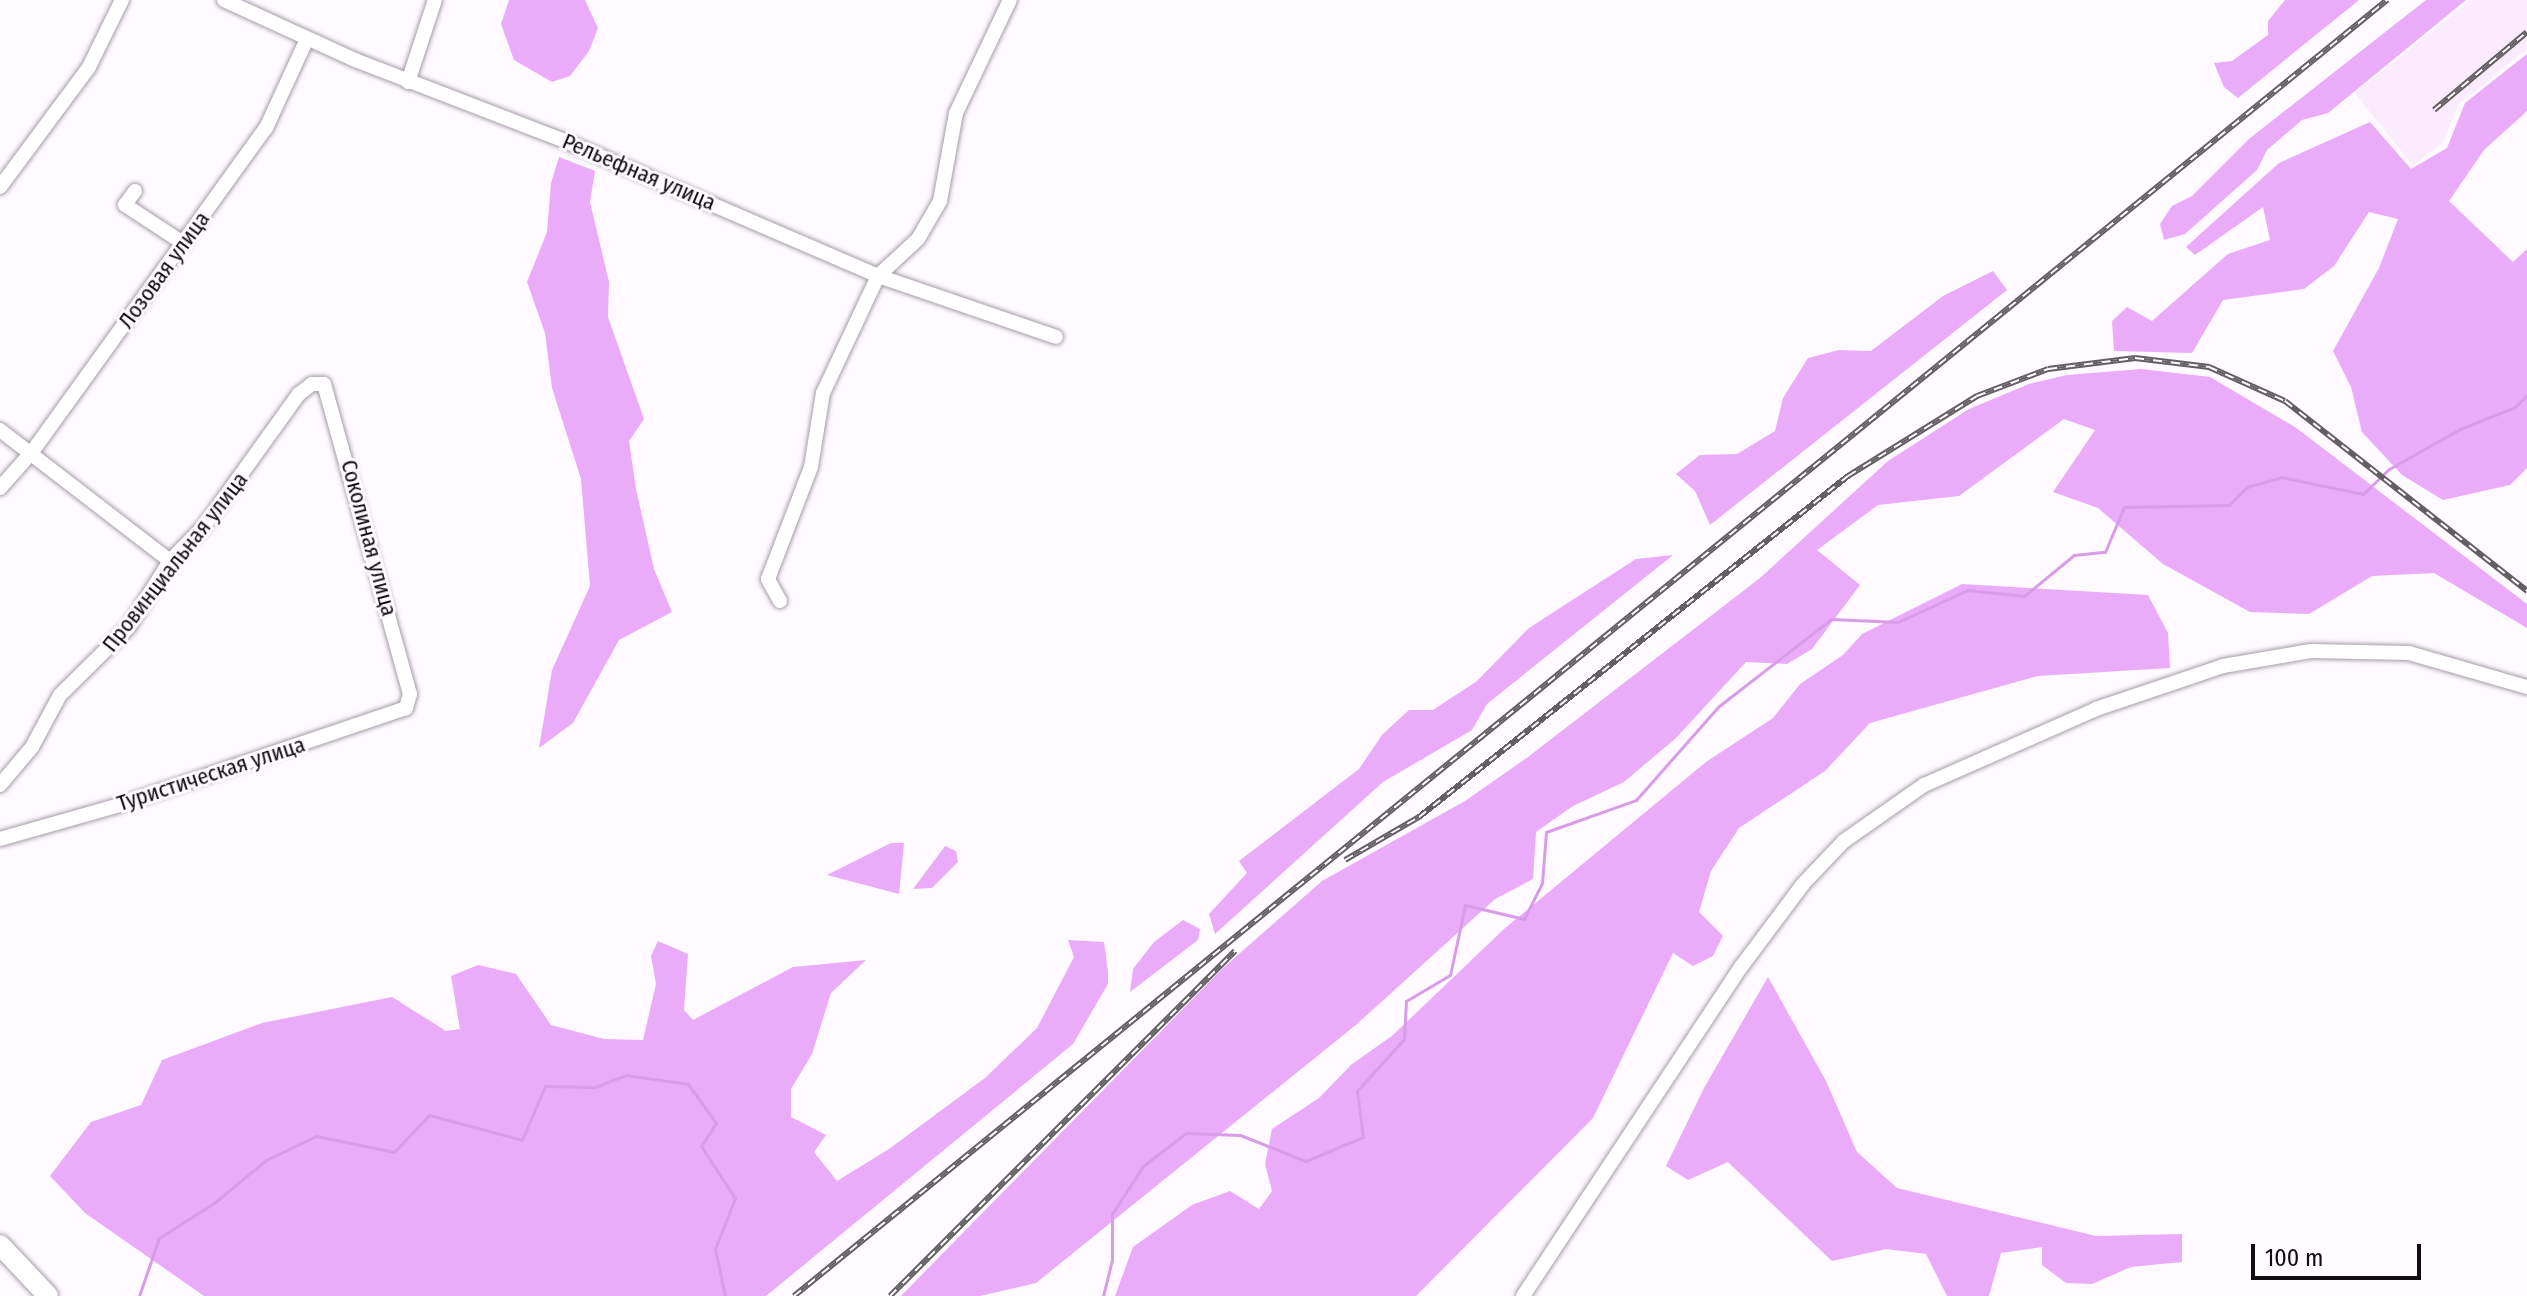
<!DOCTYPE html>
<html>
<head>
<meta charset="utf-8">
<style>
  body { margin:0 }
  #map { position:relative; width:2527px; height:1296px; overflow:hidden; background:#fefaff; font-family:"Fira Sans Condensed",sans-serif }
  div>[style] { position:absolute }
  .built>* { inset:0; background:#faebfe }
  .forest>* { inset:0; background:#eaacf9 }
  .stream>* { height:3px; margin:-1.5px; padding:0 1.5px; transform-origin:1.5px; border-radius:1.5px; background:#d99ce8 }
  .roads { filter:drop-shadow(0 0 2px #a69ca8) drop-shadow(0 0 2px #a69ca8) }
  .minor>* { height:14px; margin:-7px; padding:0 7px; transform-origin:7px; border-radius:7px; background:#fff }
  .highway>* { height:20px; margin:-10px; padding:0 10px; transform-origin:10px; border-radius:10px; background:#fff }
  .rail>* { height:6px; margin-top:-3px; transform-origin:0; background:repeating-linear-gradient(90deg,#fefaff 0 9px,#625e62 0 18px); box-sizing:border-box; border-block:2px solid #625e62 }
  span { translate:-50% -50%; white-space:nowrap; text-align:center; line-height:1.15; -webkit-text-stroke:6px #fefaff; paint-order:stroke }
  .street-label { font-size:22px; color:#0f0c0f }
  .scale { position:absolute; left:2251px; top:1244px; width:170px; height:36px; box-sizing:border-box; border:4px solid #0f0c0f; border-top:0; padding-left:10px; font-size:24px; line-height:28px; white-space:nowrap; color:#0f0c0f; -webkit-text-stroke:6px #fefaff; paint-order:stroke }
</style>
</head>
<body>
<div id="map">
  <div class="built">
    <i style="clip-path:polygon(2471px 0,2527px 0,2527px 49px,2459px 104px,2443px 142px,2413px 166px,2355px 93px)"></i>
  </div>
  <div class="forest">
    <i style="clip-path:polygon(509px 0,585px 0,598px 28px,589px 51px,570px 76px,552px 82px,514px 60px,501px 24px)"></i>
    <i style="clip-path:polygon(2285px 0,2359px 0,2238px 98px,2224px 87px,2214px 63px,2232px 61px,2268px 35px,2268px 21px)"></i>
    <i style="clip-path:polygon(2426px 0,2466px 0,2328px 113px,2302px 120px,2267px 150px,2257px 170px,2185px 234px,2164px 240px,2160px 224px,2172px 206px,2192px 196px,2249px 139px)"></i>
    <i style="clip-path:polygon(2527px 54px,2527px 111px,2484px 150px,2449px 201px,2513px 262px,2527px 249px,2527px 468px,2510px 485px,2443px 500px,2402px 475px,2362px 432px,2351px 387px,2333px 351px,2379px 268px,2398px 219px,2369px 212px,2334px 266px,2304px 289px,2223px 300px,2192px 353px,2114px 351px,2112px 321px,2127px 307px,2152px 321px,2228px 254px,2270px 240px,2263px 207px,2195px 255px,2186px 247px,2279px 163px,2370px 122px,2411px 169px,2447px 148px,2465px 103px)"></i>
    <i style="clip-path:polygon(559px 157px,595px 171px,590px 202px,609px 282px,608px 317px,644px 419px,629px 441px,636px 489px,654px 569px,672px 612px,619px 640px,573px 723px,539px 748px,552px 670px,590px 586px,581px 479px,552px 388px,545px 333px,527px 282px,547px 232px,551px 183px)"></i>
    <i style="clip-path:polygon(1993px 271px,2007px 290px,1710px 525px,1695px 491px,1676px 474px,1700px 455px,1737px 454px,1775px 431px,1783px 398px,1808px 358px,1839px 350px,1871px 351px,1943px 296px)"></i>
    <i style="clip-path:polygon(2141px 369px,2210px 377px,2295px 427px,2527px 604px,2527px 628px,2434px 573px,2372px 576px,2309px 614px,2250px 612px,2163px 564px,2098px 508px,2053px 492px,2095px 430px,2064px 419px,1959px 496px,1878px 505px,1817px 550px,1860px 585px,1812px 649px,1787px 664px,1746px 662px,1676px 738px,1624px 782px,1573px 806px,1536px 832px,1533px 879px,1495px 899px,1357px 1024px,1036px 1283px,980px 1296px,901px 1296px,1223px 968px,1322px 881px,1465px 801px,1528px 757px,1760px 578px,1888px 461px,1969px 409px,2029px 384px,2067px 375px)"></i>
    <i style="clip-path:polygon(1673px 555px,1487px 704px,1472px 730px,1383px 782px,1215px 934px,1209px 914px,1247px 873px,1239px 861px,1359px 769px,1382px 735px,1409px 710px,1433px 710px,1477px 681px,1529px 628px,1636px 559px)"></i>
    <i style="clip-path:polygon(1962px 584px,2148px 595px,2168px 633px,2170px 668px,2038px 676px,1870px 723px,1825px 771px,1739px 828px,1711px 871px,1699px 912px,1723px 936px,1713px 956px,1693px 966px,1673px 953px,1593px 1118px,1416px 1296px,1115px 1296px,1133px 1247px,1192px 1205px,1230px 1191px,1259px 1209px,1272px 1191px,1265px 1164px,1272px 1129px,1319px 1098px,1351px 1065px,1393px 1035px,1504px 929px,1706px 762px,1773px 718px,1800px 684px,1843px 655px,1862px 634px)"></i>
    <i style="clip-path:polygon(891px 843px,904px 843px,899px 894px,827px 875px)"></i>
    <i style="clip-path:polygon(945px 846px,956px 851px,958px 862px,932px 888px,913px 889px)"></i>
    <i style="clip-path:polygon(1183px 920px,1200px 929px,1198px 940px,1130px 992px,1133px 969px,1154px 942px)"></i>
    <i style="clip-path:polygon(1068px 940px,1104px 942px,1108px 972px,1108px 984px,1073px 1044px,766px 1296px,204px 1296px,85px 1213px,50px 1176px,91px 1122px,141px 1105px,162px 1060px,262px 1023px,392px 997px,446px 1031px,460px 1029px,451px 976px,478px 965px,516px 974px,551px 1025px,604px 1039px,643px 1040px,656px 984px,651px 956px,658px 941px,688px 954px,684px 1010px,693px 1020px,793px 967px,866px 960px,831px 993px,812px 1054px,791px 1089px,791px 1117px,826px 1135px,814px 1152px,837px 1181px,889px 1149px,985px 1078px,1037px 1028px,1074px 957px)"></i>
    <i style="clip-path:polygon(1768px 977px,1826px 1081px,1857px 1152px,1897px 1188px,2096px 1236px,2182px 1234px,2182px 1262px,2131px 1267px,2092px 1284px,2066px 1283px,2042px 1265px,2042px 1247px,2001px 1253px,1989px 1296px,1947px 1296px,1926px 1254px,1886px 1249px,1832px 1261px,1728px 1162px,1688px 1180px,1666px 1166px,1704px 1088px)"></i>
  </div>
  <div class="stream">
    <i style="left:139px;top:1296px;width:61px;rotate:-71deg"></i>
    <i style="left:159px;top:1238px;width:65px;rotate:-32.5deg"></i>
    <i style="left:214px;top:1203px;width:67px;rotate:-39.6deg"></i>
    <i style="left:266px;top:1160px;width:55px;rotate:-25.6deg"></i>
    <i style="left:316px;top:1136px;width:80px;rotate:11.6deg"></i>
    <i style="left:394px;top:1152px;width:51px;rotate:-46.6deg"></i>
    <i style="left:429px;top:1115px;width:96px;rotate:15deg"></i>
    <i style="left:522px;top:1140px;width:59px;rotate:-66.9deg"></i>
    <i style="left:545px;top:1086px;width:50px;rotate:1.1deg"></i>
    <i style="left:595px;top:1087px;width:33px;rotate:-21deg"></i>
    <i style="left:626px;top:1075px;width:63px;rotate:8.3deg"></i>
    <i style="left:688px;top:1084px;width:48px;rotate:54.3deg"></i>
    <i style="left:716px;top:1123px;width:27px;rotate:123deg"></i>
    <i style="left:701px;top:1146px;width:62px;rotate:56.8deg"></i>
    <i style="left:735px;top:1198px;width:55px;rotate:111.4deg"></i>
    <i style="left:715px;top:1249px;width:48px;rotate:78deg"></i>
    <i style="left:1103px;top:1296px;width:37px;rotate:-76deg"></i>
    <i style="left:1112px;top:1260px;width:46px;rotate:-90deg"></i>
    <i style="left:1112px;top:1214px;width:57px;rotate:-57.1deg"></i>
    <i style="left:1143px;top:1166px;width:54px;rotate:-37.5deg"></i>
    <i style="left:1186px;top:1133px;width:54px;rotate:2.1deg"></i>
    <i style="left:1240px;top:1135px;width:71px;rotate:21.5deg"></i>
    <i style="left:1306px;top:1161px;width:62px;rotate:-22.8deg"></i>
    <i style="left:1363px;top:1137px;width:46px;rotate:-97.4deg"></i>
    <i style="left:1357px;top:1091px;width:70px;rotate:-47.9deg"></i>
    <i style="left:1404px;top:1039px;width:38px;rotate:-87deg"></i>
    <i style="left:1406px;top:1001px;width:51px;rotate:-30.6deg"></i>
    <i style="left:1450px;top:975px;width:72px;rotate:-77.9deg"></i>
    <i style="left:1465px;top:905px;width:61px;rotate:13.3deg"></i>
    <i style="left:1524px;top:919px;width:40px;rotate:-63.4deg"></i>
    <i style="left:1542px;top:883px;width:51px;rotate:-85.5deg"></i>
    <i style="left:1546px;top:832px;width:96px;rotate:-19.6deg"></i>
    <i style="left:1636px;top:800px;width:125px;rotate:-48.6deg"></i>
    <i style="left:1719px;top:706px;width:142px;rotate:-37.8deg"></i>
    <i style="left:1831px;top:619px;width:67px;rotate:2.6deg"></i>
    <i style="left:1898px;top:622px;width:77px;rotate:-24.6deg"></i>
    <i style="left:1968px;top:590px;width:56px;rotate:6.1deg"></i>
    <i style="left:2024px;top:596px;width:65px;rotate:-39.4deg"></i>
    <i style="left:2074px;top:555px;width:31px;rotate:-6deg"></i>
    <i style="left:2105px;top:552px;width:49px;rotate:-67.1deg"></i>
    <i style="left:2124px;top:507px;width:105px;rotate:-1.1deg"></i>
    <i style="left:2229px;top:505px;width:25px;rotate:-45deg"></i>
    <i style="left:2247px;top:487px;width:35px;rotate:-16deg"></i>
    <i style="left:2281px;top:477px;width:84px;rotate:11.7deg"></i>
    <i style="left:2363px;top:494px;width:36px;rotate:-44deg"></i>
    <i style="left:2389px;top:469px;width:81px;rotate:-29.4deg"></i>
    <i style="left:2460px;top:429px;width:59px;rotate:-21.8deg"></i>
    <i style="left:2515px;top:407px;width:17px;rotate:-45deg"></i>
  </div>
  <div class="roads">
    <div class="minor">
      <i style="left:224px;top:0;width:144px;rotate:24.6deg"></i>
      <i style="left:355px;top:60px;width:225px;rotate:21.1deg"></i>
      <i style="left:565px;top:141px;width:341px;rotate:23.3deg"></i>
      <i style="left:878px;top:276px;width:188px;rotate:18.9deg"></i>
      <i style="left:408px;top:82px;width:86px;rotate:-71.8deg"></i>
      <i style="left:0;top:187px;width:149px;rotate:-53.4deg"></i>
      <i style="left:89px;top:67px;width:75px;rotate:-63.8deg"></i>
      <i style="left:135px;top:191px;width:17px;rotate:126deg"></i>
      <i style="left:125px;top:205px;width:69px;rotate:33.2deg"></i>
      <i style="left:0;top:430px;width:215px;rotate:37.6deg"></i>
      <i style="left:0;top:488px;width:48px;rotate:-48.4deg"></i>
      <i style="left:32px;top:452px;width:400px;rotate:-54.2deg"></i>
      <i style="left:266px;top:128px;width:98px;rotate:-65.3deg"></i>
      <i style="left:780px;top:601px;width:25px;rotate:-119deg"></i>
      <i style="left:768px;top:579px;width:120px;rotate:-69deg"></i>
      <i style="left:811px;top:467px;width:75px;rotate:-80.8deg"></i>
      <i style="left:823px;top:393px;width:129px;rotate:-64.8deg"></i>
      <i style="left:878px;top:276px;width:54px;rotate:-42.8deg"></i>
      <i style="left:918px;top:239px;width:44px;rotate:-59.9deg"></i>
      <i style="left:940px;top:201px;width:89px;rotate:-79.7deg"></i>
      <i style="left:956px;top:113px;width:125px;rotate:-64.5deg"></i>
      <i style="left:0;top:785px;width:50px;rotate:-49.9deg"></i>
      <i style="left:32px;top:747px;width:59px;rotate:-61.7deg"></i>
      <i style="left:60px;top:695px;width:95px;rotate:-44.6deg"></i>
      <i style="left:128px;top:628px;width:79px;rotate:-57.9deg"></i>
      <i style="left:170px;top:561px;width:49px;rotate:-45.8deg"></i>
      <i style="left:204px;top:526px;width:163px;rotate:-54.3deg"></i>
      <i style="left:299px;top:394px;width:16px;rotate:-38deg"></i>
      <i style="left:312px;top:384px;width:12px"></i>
      <i style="left:324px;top:384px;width:322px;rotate:74.5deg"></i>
      <i style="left:410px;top:694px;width:15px;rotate:106deg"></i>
      <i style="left:406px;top:708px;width:302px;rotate:161.3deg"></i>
      <i style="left:120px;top:805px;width:125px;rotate:164.2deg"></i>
      <i style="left:1523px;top:1296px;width:395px;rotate:-56.5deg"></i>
      <i style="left:1741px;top:967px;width:104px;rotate:-53.2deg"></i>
      <i style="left:1803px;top:884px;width:59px;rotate:-46.4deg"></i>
      <i style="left:1844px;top:841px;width:98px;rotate:-35deg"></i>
      <i style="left:1924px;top:785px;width:188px;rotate:-23.8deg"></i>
      <i style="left:2096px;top:709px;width:134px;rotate:-18.7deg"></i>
      <i style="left:2223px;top:666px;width:89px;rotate:-9.7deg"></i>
      <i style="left:2311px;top:651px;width:98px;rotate:1.2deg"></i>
      <i style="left:2409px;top:653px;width:123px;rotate:16.1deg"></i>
    </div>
    <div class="highway">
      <i style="left:0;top:1245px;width:70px;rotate:46.7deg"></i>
    </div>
  </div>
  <div class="rail">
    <i style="left:2434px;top:110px;width:121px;rotate:-40deg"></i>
    <i style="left:1345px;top:860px;width:86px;rotate:-30.2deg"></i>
    <i style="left:1419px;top:817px;width:548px;rotate:-38.48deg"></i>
    <i style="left:1848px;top:476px;width:152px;rotate:-31.8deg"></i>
    <i style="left:1977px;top:396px;width:76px;rotate:-20.8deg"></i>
    <i style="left:2048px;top:369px;width:88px;rotate:-7.2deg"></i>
    <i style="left:2135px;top:358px;width:75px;rotate:6.9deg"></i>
    <i style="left:2209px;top:367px;width:83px;rotate:24.1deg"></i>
    <i style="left:2285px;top:401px;width:308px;rotate:38.1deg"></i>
    <i style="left:794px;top:1296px;width:2054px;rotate:-39.13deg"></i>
    <i style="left:890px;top:1296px;width:488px;rotate:-45deg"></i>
  </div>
  <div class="street-label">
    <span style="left:639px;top:172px;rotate:23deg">Рельефная улица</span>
    <span style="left:164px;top:270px;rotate:-54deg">Лозовая улица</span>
    <span style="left:369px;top:538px;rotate:75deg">Соколиная улица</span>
    <span style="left:175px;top:562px;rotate:-52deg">Провинциальная улица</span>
    <span style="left:211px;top:774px;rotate:-18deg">Туристическая улица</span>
  </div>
  <div class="scale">100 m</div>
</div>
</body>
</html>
